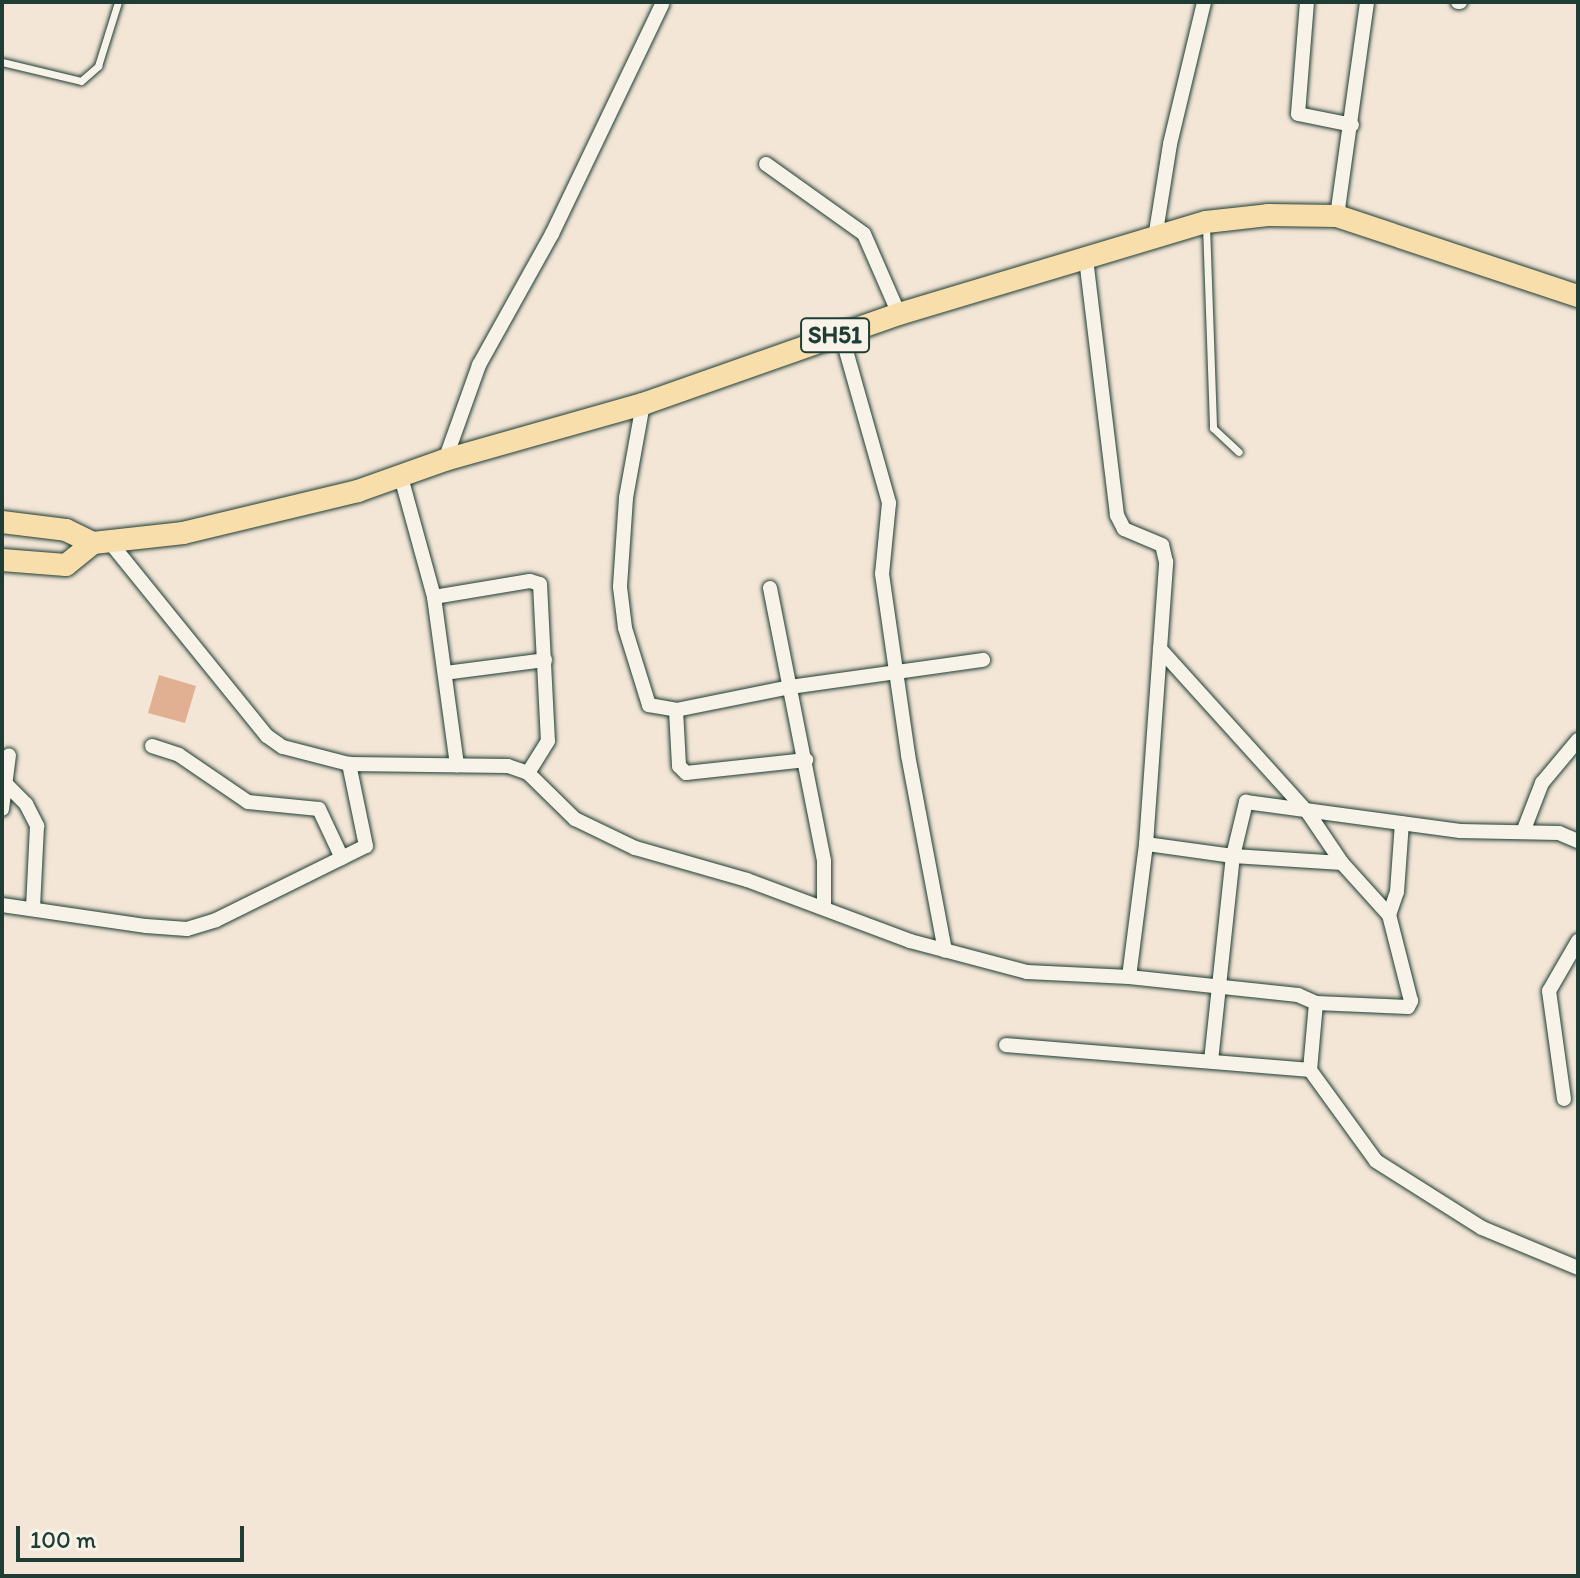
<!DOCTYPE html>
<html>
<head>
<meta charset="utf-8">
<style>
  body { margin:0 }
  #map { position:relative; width:1580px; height:1578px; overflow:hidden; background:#f3e6d7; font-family:Itim,sans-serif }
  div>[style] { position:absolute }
  .building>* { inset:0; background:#e1b092 }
  .roads { filter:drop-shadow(0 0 2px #1f3d34) drop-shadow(0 0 2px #1f3d34) }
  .service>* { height:7px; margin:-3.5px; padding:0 3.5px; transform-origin:3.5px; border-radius:3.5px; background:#f7f3e8 }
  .minor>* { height:14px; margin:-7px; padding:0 7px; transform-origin:7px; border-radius:7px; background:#f7f3e8 }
  .primary>* { height:22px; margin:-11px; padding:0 11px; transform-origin:11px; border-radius:11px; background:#f8deab }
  span { translate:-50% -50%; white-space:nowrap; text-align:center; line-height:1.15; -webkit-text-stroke:8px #f7f3e8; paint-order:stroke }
  .shield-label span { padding:2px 6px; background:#f7f3e8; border:2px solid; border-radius:6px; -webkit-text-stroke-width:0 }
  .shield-label { font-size:24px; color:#1f3d34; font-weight:700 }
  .frame { position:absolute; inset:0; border:4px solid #1f3d34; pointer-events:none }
  .scale { position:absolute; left:16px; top:1526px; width:228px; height:36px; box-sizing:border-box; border:4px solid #1f3d34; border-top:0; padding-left:10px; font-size:24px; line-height:28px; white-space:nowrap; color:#1f3d34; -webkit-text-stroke:6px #f7f3e8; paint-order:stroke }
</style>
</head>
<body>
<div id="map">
  <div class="building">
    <i style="clip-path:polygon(159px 675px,196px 686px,185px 723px,148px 713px)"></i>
  </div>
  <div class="roads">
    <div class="service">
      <i style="left:2px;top:62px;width:81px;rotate:13.5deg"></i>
      <i style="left:81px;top:81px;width:23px;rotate:-41deg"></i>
      <i style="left:98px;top:66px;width:67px;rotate:-72.6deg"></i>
      <i style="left:1206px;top:225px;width:203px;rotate:88deg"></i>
      <i style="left:1213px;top:428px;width:35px;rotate:43deg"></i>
    </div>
    <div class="minor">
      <i style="left:1307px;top:2px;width:112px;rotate:94.6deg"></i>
      <i style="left:1298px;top:114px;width:55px;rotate:11.5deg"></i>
      <i style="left:1458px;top:2px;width:2px"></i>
      <i style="left:766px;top:164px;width:120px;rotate:35.5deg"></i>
      <i style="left:864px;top:234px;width:87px;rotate:66.4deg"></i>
      <i style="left:1337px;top:216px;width:216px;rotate:-82deg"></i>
      <i style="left:1155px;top:238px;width:95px;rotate:-80.9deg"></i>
      <i style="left:1170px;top:144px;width:146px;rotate:-76.5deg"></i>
      <i style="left:841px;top:333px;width:177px;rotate:74.2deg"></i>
      <i style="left:889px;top:503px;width:71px;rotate:95.6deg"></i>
      <i style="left:882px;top:574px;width:183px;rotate:81.8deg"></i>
      <i style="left:908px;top:755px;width:199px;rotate:79.3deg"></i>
      <i style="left:643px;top:404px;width:96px;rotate:100.3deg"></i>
      <i style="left:626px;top:498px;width:89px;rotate:93.9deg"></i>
      <i style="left:620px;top:587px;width:41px;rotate:83deg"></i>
      <i style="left:625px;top:628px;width:81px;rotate:72.7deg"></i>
      <i style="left:649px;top:705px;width:27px;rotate:10deg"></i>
      <i style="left:676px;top:710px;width:116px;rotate:-11.4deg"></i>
      <i style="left:790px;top:687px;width:195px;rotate:-8deg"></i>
      <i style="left:445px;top:460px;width:101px;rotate:-70.3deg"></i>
      <i style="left:479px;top:365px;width:150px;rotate:-60.9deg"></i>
      <i style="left:552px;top:234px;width:255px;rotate:-64.4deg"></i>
      <i style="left:401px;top:477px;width:124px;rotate:74.6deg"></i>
      <i style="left:434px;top:597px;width:170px;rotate:82.2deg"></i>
      <i style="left:109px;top:541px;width:251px;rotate:51deg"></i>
      <i style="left:267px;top:736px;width:19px;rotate:35deg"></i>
      <i style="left:283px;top:747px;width:68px;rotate:14.4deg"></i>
      <i style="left:349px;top:764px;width:159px;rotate:0.7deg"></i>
      <i style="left:508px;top:766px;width:21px;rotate:19deg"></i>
      <i style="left:528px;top:773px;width:66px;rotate:44.4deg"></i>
      <i style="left:575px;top:819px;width:67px;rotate:25.8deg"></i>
      <i style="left:635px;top:848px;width:116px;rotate:15.9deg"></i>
      <i style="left:747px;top:880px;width:174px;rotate:20.5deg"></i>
      <i style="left:910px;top:941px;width:121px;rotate:14.8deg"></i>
      <i style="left:1027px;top:972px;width:102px;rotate:2.8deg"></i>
      <i style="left:1129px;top:977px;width:134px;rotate:-82.7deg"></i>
      <i style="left:1146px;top:844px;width:283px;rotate:-85.9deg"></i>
      <i style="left:1166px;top:562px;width:17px;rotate:-103deg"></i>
      <i style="left:1162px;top:545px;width:41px;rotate:-157.2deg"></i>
      <i style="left:1124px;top:529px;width:16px;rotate:-117deg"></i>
      <i style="left:1117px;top:515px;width:259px;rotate:-96.9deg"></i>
      <i style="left:770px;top:588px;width:278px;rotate:78.8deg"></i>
      <i style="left:824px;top:861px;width:46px;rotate:90deg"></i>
      <i style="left:434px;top:597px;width:97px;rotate:-9.5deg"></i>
      <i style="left:530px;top:581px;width:10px;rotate:17deg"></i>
      <i style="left:540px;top:584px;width:157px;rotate:87.1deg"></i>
      <i style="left:548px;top:741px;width:38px;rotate:122deg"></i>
      <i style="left:1160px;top:649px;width:222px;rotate:47.9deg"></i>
      <i style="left:1309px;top:814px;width:59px;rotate:56deg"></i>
      <i style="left:445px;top:673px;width:101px;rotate:-7.4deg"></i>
      <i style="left:676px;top:710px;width:56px;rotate:86.9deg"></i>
      <i style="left:679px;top:766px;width:10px;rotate:45deg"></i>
      <i style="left:686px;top:773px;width:121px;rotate:-6.2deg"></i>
      <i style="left:152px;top:746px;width:28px;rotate:18deg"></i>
      <i style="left:179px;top:755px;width:83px;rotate:34.3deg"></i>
      <i style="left:248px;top:802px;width:71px;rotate:5.6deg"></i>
      <i style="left:319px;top:809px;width:54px;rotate:64.9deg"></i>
      <i style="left:7px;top:785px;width:27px;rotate:45deg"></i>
      <i style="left:26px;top:804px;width:25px;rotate:63deg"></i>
      <i style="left:37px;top:826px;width:83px;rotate:92.8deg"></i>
      <i style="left:2px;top:809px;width:54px;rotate:-82.6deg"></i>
      <i style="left:1523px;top:832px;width:53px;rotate:-68.8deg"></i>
      <i style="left:1542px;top:783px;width:56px;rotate:-50.1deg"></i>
      <i style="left:2px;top:905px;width:146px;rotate:8.3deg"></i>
      <i style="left:146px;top:926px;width:41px;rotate:4.2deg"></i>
      <i style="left:187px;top:929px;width:30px;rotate:-17deg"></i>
      <i style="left:216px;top:920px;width:167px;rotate:-26.3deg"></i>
      <i style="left:366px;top:846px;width:84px;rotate:-101.7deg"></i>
      <i style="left:1389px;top:915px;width:24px;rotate:-71deg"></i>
      <i style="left:1397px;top:892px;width:69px;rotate:-85.9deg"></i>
      <i style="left:1129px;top:977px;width:170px;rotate:6.1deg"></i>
      <i style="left:1298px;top:995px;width:20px;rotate:24deg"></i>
      <i style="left:1316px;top:1003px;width:92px;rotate:2.5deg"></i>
      <i style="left:1408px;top:1007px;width:7px;rotate:-63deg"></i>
      <i style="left:1411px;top:1001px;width:89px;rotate:-104.3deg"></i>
      <i style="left:1389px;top:915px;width:70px;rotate:-132.1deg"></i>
      <i style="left:1342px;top:863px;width:109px;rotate:-176.3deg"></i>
      <i style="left:1233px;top:856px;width:88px;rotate:-172.1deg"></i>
      <i style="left:1316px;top:1003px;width:67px;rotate:95.1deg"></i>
      <i style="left:1310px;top:1070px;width:112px;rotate:54deg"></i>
      <i style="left:1376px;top:1161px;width:125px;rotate:32.3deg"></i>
      <i style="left:1482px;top:1228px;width:104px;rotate:22.6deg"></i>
      <i style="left:1006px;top:1045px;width:305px;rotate:4.7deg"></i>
      <i style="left:1211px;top:1061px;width:206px;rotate:-83.9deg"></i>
      <i style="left:1233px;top:856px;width:56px;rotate:-76.5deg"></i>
      <i style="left:1246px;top:802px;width:216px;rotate:7.7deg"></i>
      <i style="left:1460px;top:831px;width:99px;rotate:1.2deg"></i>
      <i style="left:1559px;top:833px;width:21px;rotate:23deg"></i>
      <i style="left:1564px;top:1099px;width:109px;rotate:-97.9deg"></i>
      <i style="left:1549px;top:991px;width:58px;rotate:-59.9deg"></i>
    </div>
    <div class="primary">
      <i style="left:2px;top:522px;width:64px;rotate:7.1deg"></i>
      <i style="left:66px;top:530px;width:30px;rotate:26deg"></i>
      <i style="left:93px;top:543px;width:91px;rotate:-6.3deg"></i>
      <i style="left:183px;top:533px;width:180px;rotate:-13.5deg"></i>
      <i style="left:358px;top:491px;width:92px;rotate:-19.6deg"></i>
      <i style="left:445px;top:460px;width:206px;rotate:-15.8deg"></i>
      <i style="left:643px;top:404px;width:271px;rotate:-19.4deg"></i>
      <i style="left:899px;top:314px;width:320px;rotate:-16.7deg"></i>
      <i style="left:1206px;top:222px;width:62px;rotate:-6.4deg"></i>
      <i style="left:1268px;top:215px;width:69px;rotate:0.8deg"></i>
      <i style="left:1337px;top:216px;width:254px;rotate:18.4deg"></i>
      <i style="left:2px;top:560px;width:64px;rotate:4.5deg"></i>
      <i style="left:66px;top:565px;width:35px;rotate:-39deg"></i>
    </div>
  </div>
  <div class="shield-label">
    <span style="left:835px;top:335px">SH51</span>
  </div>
  <div class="frame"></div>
  <div class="scale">100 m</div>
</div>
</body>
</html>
